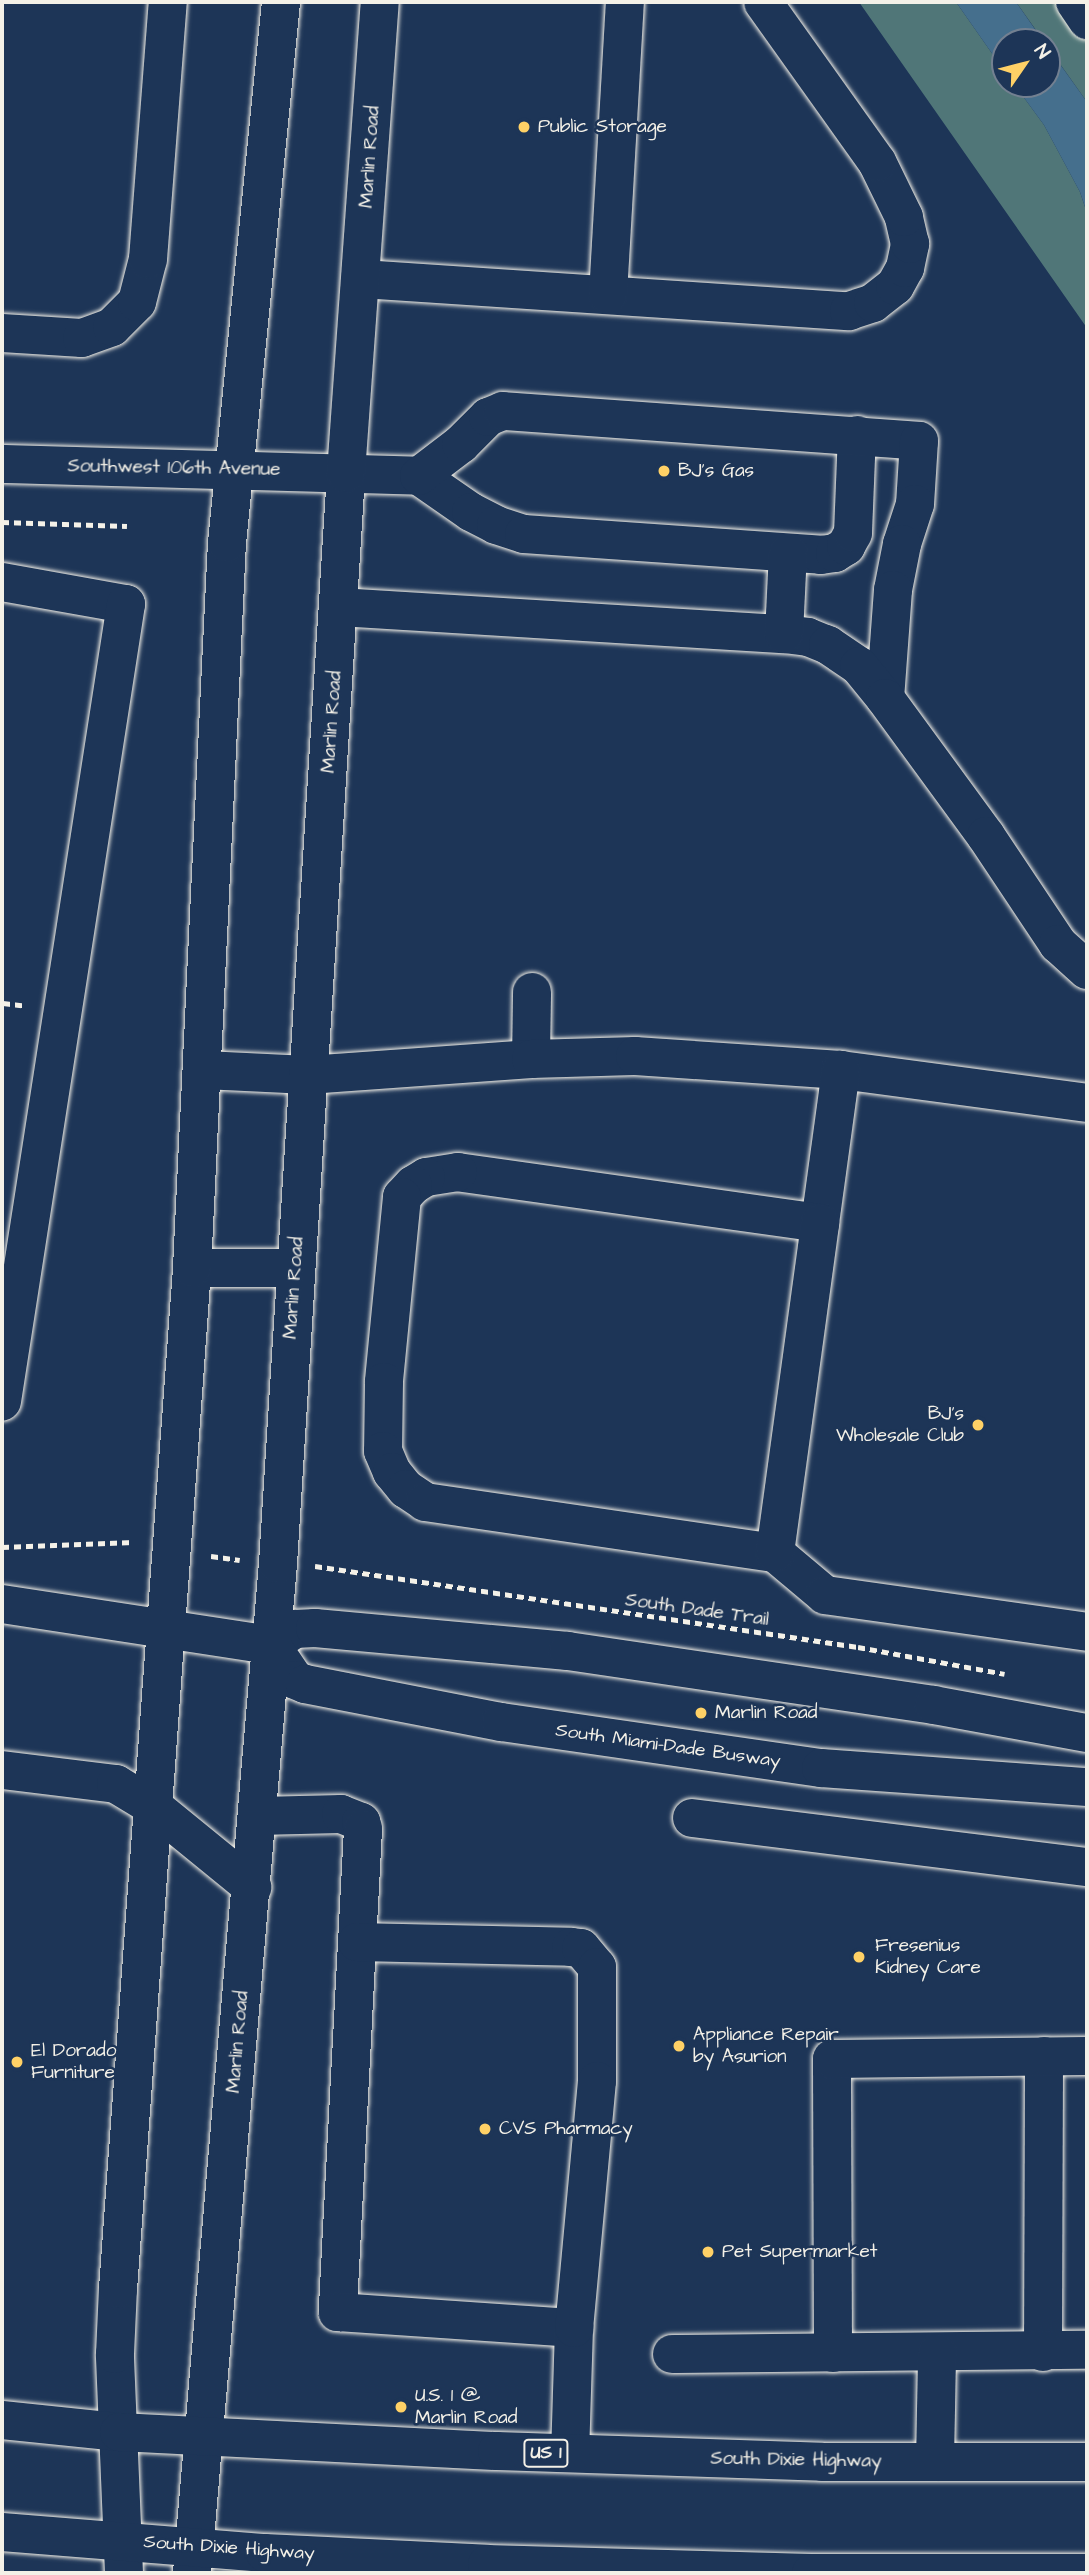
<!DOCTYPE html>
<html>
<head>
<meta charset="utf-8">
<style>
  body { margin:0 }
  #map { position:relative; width:1089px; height:2575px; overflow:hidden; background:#1d3557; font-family:"Architects Daughter",sans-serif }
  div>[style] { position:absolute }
  .green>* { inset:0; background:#507678 }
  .water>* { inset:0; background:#456f8d }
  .path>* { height:4.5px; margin-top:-2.25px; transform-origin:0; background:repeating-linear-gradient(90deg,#f4f1e8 0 7px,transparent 0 12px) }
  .roads { filter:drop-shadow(0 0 2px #f4f1e8) drop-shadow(0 0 2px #f4f1e8) }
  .minor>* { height:38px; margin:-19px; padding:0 19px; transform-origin:19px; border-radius:19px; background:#1d3557 }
  .highway>* { height:38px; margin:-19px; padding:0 19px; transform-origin:19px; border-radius:19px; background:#1d3557 }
  .dots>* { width:19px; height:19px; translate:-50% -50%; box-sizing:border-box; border:4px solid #1d3557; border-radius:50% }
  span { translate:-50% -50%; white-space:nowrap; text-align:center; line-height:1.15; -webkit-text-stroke:5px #1d3557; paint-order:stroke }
  .shield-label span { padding:2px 5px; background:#1d3557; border:2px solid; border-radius:5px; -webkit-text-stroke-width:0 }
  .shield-label { font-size:18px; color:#f4f1e8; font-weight:700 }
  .poi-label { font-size:19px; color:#f4f1e8 }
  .left { translate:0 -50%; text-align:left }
  .right { translate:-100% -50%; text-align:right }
  .street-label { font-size:19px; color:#f4f1e8 }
  .frame { position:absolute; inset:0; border:4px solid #f4f1e8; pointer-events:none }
  .north { position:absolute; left:991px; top:28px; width:70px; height:70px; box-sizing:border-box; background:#1d3557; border:2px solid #738091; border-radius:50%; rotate:55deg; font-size:19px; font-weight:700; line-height:28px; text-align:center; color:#f4f1e8 }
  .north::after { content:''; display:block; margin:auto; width:24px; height:32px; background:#ffd166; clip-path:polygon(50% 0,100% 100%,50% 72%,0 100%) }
</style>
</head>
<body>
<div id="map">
  <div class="green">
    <i style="clip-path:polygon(859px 2px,956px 2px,1005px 72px,1005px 84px,1014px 84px,1044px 125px,1080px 192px,1087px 213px,1087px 328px)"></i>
    <i style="clip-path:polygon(1016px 2px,1065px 2px,1087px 35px,1087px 102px)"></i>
  </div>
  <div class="water">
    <i style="clip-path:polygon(956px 2px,1016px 2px,1044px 42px,1005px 42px,1005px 72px)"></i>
    <i style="clip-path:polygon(1047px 46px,1087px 102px,1087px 213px,1080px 192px,1044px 125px,1014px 84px,1047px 84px)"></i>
  </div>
  <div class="path">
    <i style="left:2px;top:522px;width:125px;rotate:1.8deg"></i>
    <i style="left:3px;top:1003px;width:23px;rotate:7deg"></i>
    <i style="left:2px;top:1547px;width:132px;rotate:-2.2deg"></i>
    <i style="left:211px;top:1556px;width:29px;rotate:8deg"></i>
    <i style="left:315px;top:1566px;width:549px;rotate:8.48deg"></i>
    <i style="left:858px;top:1647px;width:149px;rotate:10.4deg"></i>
  </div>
  <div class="roads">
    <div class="minor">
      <i style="left:1075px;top:2px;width:22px;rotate:56deg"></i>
      <i style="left:362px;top:279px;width:488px;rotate:3.8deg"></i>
      <i style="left:849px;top:311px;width:25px;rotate:-18deg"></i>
      <i style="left:873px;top:303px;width:28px;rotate:-38deg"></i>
      <i style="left:895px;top:286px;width:21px;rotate:-61deg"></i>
      <i style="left:905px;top:268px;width:25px;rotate:-78deg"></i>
      <i style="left:910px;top:244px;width:28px;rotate:-103deg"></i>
      <i style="left:904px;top:217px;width:61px;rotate:-116.1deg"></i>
      <i style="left:877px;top:162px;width:196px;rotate:-125.5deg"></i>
      <i style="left:608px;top:295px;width:293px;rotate:-86.7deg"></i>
      <i style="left:2px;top:333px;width:80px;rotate:3.6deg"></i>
      <i style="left:82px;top:338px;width:32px;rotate:-20deg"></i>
      <i style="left:112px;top:327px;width:35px;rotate:-45deg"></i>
      <i style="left:137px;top:302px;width:44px;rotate:-75.7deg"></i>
      <i style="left:148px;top:259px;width:258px;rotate:-85.6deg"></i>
      <i style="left:2px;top:464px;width:417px;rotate:1.6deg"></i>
      <i style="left:419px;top:476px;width:63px;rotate:34.7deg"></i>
      <i style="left:471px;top:512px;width:28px;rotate:27deg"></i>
      <i style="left:496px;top:525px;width:29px;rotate:18deg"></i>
      <i style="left:524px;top:534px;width:298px;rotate:4deg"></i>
      <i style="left:821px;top:555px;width:14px;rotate:-8deg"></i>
      <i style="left:835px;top:553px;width:13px;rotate:-32deg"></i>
      <i style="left:846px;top:546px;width:15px;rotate:-62deg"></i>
      <i style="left:853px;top:533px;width:98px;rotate:-87.7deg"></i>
      <i style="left:419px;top:476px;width:53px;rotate:-37.3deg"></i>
      <i style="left:461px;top:444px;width:38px;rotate:-45deg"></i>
      <i style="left:488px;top:417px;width:16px;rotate:-22deg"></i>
      <i style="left:503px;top:411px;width:417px;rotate:4.1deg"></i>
      <i style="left:919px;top:441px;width:63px;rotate:93.6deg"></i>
      <i style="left:915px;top:504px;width:42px;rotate:108deg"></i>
      <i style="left:902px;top:544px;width:47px;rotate:101.1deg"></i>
      <i style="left:893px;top:590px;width:108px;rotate:94.2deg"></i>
      <i style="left:2px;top:582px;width:126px;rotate:10.1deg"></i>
      <i style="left:126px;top:604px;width:807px;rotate:98.84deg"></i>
      <i style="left:339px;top:607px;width:446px;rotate:3.5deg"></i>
      <i style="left:784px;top:634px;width:24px;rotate:7deg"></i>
      <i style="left:808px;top:637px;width:22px;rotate:22deg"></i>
      <i style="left:828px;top:645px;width:37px;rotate:34deg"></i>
      <i style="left:859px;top:666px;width:41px;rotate:50.9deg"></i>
      <i style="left:885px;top:698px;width:171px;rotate:53.8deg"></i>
      <i style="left:986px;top:836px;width:130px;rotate:56.3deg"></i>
      <i style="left:1058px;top:944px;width:39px;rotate:42deg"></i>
      <i style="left:784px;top:634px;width:81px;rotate:-87.2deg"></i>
      <i style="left:531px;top:1059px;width:67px;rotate:-89.1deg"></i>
      <i style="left:204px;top:1070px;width:104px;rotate:2.8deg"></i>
      <i style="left:308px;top:1075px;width:224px;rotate:-4.1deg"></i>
      <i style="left:531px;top:1059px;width:104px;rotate:-1.7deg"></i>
      <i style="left:635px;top:1056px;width:206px;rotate:3.9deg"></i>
      <i style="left:841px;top:1070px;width:248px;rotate:7.6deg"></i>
      <i style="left:841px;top:1070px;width:154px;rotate:97.8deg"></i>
      <i style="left:820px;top:1223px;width:366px;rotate:-172deg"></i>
      <i style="left:458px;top:1172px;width:32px;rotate:171deg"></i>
      <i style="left:426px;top:1177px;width:15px;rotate:148deg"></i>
      <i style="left:413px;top:1185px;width:16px;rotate:133deg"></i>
      <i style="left:402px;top:1197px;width:186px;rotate:95.6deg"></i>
      <i style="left:384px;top:1382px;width:69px;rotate:90.8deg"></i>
      <i style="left:383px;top:1451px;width:23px;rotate:67deg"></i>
      <i style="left:392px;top:1472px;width:22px;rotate:51deg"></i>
      <i style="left:406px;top:1489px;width:23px;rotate:34deg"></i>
      <i style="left:425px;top:1502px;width:354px;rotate:8.3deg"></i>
      <i style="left:775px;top:1553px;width:65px;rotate:40deg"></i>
      <i style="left:825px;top:1595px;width:265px;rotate:8deg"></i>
      <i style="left:192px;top:1268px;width:104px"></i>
      <i style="left:775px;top:1553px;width:333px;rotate:-82.2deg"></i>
      <i style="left:2px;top:1604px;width:272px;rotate:8.7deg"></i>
      <i style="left:271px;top:1645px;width:29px;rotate:-34deg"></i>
      <i style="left:295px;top:1629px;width:20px;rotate:-3deg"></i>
      <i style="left:315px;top:1628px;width:254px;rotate:5.2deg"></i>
      <i style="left:568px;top:1651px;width:370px;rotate:8.4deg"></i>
      <i style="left:934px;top:1705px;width:156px;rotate:10.4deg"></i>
      <i style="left:271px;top:1645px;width:42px;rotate:55.6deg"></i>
      <i style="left:295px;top:1680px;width:11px;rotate:22deg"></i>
      <i style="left:305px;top:1684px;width:200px;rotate:11deg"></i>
      <i style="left:501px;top:1722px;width:323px;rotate:8.2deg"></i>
      <i style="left:821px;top:1768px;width:267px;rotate:4.1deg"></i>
      <i style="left:2px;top:1770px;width:115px;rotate:7deg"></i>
      <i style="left:116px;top:1784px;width:44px;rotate:31.2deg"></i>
      <i style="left:154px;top:1807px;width:127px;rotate:39.2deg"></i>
      <i style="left:259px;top:1816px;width:82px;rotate:-1.4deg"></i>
      <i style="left:341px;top:1814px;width:22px;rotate:22deg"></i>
      <i style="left:361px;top:1822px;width:7px;rotate:74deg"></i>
      <i style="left:363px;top:1829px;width:484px;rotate:93deg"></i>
      <i style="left:338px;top:2312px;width:237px;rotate:3.9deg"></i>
      <i style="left:574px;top:2328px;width:125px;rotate:91.8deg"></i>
      <i style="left:692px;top:1818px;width:398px;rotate:7.1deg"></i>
      <i style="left:357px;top:1942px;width:214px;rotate:1.3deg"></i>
      <i style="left:571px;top:1947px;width:10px;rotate:6deg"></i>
      <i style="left:581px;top:1948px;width:25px;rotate:50deg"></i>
      <i style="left:597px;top:1967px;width:114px;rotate:90deg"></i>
      <i style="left:597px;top:2081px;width:248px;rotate:95.3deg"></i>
      <i style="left:1043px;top:2352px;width:296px;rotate:-89.8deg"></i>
      <i style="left:833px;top:2353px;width:294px;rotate:-90.2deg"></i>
      <i style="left:832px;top:2059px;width:255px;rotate:-0.7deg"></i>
      <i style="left:672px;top:2354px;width:415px;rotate:-0.6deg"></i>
      <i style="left:935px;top:2462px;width:109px;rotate:-88.9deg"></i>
      <i style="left:124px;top:2573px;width:219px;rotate:-92.4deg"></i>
      <i style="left:115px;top:2354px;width:65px;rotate:-87.4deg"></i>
      <i style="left:118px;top:2289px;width:1024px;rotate:-85.85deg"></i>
      <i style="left:192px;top:1268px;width:726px;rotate:-87.24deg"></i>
      <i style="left:227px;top:543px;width:544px;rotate:-84.3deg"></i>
      <i style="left:192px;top:2573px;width:1013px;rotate:-85.13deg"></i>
      <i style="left:278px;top:1564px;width:1093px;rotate:-86.43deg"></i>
      <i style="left:346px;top:473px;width:472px;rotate:-85.9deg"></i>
    </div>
    <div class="highway">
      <i style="left:2px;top:2420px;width:118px;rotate:5.9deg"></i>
      <i style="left:119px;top:2432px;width:378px;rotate:2.9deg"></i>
      <i style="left:497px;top:2451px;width:325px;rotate:1.9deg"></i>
      <i style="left:822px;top:2462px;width:265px"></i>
      <i style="left:2px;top:2532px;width:264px;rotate:4.6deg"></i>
      <i style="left:265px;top:2553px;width:222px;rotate:2.8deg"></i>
      <i style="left:487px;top:2564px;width:324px;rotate:1.6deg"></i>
      <i style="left:811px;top:2573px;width:276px"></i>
    </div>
  </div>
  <div class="dots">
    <i style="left:524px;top:127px;background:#ffd166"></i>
    <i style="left:664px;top:471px;background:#ffd166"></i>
    <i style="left:978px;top:1425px;background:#ffd166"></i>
    <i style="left:701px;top:1713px;background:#ffd166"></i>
    <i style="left:859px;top:1957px;background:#ffd166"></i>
    <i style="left:679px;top:2046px;background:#ffd166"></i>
    <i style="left:17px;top:2062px;background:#ffd166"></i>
    <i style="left:485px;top:2129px;background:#ffd166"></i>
    <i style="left:708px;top:2252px;background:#ffd166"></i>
    <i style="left:401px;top:2407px;background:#ffd166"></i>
  </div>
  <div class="shield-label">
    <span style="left:546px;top:2453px">US 1</span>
  </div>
  <div class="poi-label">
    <span class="left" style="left:538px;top:127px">Public Storage</span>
    <span class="left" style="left:678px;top:471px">BJ’s Gas</span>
    <span class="right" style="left:964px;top:1425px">BJ's<br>Wholesale Club</span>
    <span class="left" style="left:715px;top:1713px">Marlin Road</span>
    <span class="left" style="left:875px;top:1957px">Fresenius<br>Kidney Care</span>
    <span class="left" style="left:693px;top:2046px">Appliance Repair<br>by Asurion</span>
    <span class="left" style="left:31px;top:2062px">El Dorado<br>Furniture</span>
    <span class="left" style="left:499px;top:2129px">CVS Pharmacy</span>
    <span class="left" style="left:722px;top:2252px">Pet Supermarket</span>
    <span class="left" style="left:415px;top:2407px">U.S. 1 @<br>Marlin Road</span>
  </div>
  <div class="street-label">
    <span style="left:370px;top:157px;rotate:-86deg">Marlin Road</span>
    <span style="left:174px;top:468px;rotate:1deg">Southwest 106th Avenue</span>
    <span style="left:332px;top:722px;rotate:-86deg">Marlin Road</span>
    <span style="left:294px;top:1288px;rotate:-86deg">Marlin Road</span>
    <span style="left:697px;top:1610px;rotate:8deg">South Dade Trail</span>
    <span style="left:668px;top:1746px;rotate:8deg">South Miami-Dade Busway</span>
    <span style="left:238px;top:2042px;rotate:-85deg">Marlin Road</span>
    <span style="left:796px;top:2460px;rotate:1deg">South Dixie Highway</span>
    <span style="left:229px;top:2548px;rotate:4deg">South Dixie Highway</span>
  </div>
  <div class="frame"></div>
  <div class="north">N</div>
</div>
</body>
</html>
